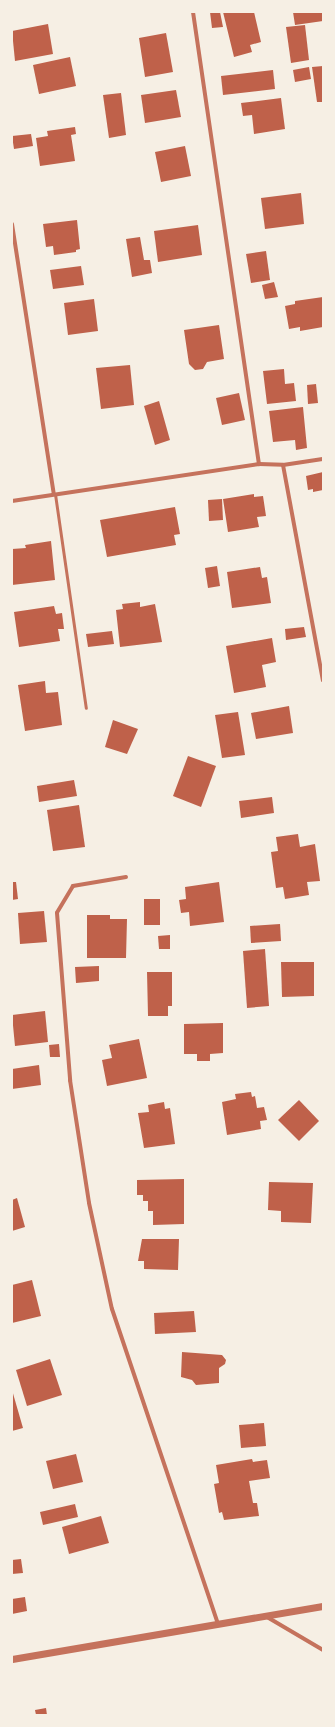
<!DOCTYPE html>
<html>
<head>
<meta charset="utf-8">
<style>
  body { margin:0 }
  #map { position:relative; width:335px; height:1727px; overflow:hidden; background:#f6efe4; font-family:Rubik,sans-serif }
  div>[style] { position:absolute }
  .building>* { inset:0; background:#bf614a }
  .service>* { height:3px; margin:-1.5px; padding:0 1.5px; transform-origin:1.5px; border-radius:1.5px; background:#c5725c }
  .minor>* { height:4px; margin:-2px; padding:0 2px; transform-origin:2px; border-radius:2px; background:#c5725c }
  .tertiary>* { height:7px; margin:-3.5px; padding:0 3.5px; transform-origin:3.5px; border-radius:3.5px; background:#c5725c }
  span { translate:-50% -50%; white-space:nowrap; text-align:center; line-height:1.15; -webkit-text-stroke:3px #f6efe4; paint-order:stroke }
  .frame { position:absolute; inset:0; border:13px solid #f6efe4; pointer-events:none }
</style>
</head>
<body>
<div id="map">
  <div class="building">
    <i style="clip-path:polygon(210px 12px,220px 12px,223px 27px,212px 28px)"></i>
    <i style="clip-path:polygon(223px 12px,254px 12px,261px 42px,250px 45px,252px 52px,234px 57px)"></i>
    <i style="clip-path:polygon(293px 12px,323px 12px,323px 21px,295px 25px)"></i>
    <i style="clip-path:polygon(48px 24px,53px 54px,15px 61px,12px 31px)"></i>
    <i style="clip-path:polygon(305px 25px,309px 60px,291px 63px,286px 27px)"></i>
    <i style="clip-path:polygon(166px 33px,173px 72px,145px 77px,139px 38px)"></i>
    <i style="clip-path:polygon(70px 57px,76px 86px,39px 94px,33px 65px)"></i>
    <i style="clip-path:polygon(323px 66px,323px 102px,317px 102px,312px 67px)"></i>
    <i style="clip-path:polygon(309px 67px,311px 79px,295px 82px,293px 70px)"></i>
    <i style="clip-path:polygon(273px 70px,275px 89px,223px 95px,221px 76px)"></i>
    <i style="clip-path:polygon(176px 90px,181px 117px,145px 123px,141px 95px)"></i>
    <i style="clip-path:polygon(121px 93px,126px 135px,109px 138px,103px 95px)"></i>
    <i style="clip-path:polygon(281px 98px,285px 129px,254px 134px,252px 115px,243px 116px,241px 103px)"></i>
    <i style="clip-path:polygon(75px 127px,76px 134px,71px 135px,75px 161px,40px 166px,36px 138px,48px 136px,47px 131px)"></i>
    <i style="clip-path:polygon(31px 134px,33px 146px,14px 149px,12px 136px)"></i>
    <i style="clip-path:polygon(185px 146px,191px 176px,161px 182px,155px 152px)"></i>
    <i style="clip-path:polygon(301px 193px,304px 224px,265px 229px,261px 198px)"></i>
    <i style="clip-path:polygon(77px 220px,80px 249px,76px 250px,76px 252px,54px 255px,53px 246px,46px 247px,43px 224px)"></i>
    <i style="clip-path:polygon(198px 225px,202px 255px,158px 262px,154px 231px)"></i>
    <i style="clip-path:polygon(140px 237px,144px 260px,150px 260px,152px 273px,132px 277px,126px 239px)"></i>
    <i style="clip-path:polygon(266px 251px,270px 280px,251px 283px,246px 254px)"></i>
    <i style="clip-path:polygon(81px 266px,84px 285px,53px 289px,50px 270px)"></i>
    <i style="clip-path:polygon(274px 282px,278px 297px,265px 299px,262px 285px)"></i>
    <i style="clip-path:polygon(323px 297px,323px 327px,300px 331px,300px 327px,289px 329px,285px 306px,295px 304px,295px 301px)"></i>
    <i style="clip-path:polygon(94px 299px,98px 331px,68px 335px,64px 303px)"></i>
    <i style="clip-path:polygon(219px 325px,224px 359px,207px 362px,203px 369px,195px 370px,189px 364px,184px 330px)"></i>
    <i style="clip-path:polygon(130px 365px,134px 405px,101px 409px,96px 368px)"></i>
    <i style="clip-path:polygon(284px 369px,285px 384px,294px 383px,296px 401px,267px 404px,263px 371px)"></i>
    <i style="clip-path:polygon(316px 384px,318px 403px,308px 404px,307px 385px)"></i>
    <i style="clip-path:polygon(239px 393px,245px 420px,222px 425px,216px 398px)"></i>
    <i style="clip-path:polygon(159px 401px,170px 440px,155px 445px,144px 406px)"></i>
    <i style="clip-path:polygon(303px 407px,307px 448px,296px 450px,295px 440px,273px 442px,269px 411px)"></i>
    <i style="clip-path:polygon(323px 472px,323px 490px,313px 492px,313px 489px,308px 490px,306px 476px)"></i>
    <i style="clip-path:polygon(254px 494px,254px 497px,263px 496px,266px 516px,257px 517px,259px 527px,228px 532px,223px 499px)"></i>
    <i style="clip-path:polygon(222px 499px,223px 520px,209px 521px,208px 500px)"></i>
    <i style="clip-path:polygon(175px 507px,180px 534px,174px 535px,176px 545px,107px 557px,100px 520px)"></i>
    <i style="clip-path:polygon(51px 541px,55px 580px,12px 585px,12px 549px,26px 548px,25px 545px)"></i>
    <i style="clip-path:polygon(217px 566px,220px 586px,208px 588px,205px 568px)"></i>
    <i style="clip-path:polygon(260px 567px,262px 578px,267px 577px,271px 603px,232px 608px,227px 572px)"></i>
    <i style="clip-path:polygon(140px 602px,140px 607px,155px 604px,162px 642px,120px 647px,116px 610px,123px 609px,122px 604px)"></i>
    <i style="clip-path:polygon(54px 606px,56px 614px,62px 613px,64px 629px,58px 629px,60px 641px,19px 647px,14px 612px)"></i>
    <i style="clip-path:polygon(304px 627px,306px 637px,286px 640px,285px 629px)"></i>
    <i style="clip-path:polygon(112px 631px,114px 644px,88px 647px,86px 634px)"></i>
    <i style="clip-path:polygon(272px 638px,276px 662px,262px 665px,266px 687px,234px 693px,226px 646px)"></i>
    <i style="clip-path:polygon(45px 681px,46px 693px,58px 692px,62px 725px,25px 731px,18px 685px)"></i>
    <i style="clip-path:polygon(289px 706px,293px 733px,256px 739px,251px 713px)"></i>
    <i style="clip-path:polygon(238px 712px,245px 755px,222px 758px,215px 715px)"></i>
    <i style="clip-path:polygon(113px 720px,138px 729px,127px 754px,105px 747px)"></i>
    <i style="clip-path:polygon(188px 756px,216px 766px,201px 807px,173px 796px)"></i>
    <i style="clip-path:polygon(74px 780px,77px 796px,39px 802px,37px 786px)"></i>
    <i style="clip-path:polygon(272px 797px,274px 813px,241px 818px,239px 801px)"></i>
    <i style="clip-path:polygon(79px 805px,85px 847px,53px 851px,47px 810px)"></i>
    <i style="clip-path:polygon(298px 834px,300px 847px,315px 844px,320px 881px,307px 882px,309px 895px,285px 899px,283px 887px,276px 888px,271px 852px,278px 851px,276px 837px)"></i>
    <i style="clip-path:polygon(12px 882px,16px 882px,18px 899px,12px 900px)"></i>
    <i style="clip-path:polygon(219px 882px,224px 922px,190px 926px,189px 912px,181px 913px,179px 900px,186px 899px,185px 887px)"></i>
    <i style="clip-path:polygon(144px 899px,160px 899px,160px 925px,144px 925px)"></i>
    <i style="clip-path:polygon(44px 911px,47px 942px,20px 944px,18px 913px)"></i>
    <i style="clip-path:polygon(87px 915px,110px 915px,110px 919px,127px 919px,126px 958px,87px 958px)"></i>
    <i style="clip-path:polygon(280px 924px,281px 941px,251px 943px,250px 926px)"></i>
    <i style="clip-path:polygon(170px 935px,170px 949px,159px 949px,158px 936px)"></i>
    <i style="clip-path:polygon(265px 949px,269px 1006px,247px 1008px,243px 951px)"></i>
    <i style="clip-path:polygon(281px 962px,314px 962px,314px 996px,282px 997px)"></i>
    <i style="clip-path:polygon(99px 966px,99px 981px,76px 983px,75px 967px)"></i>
    <i style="clip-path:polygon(147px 972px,172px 972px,172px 1006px,168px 1006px,168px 1016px,148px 1016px)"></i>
    <i style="clip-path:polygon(45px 1011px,48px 1042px,15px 1046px,12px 1015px)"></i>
    <i style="clip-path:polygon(223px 1023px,223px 1053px,210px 1054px,210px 1061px,197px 1061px,197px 1054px,184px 1054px,184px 1024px)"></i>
    <i style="clip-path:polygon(139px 1039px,147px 1078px,107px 1086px,102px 1060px,112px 1058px,109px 1045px)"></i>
    <i style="clip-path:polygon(59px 1044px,60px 1057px,50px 1057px,49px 1045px)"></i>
    <i style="clip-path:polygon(39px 1065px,41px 1085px,12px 1089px,12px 1069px)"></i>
    <i style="clip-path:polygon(251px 1092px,252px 1097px,255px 1096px,257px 1108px,264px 1107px,267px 1120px,260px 1121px,261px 1129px,227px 1135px,222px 1102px,236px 1099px,235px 1094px)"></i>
    <i style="clip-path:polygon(299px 1100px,319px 1121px,299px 1141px,278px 1120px)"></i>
    <i style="clip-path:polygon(164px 1102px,165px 1109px,170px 1108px,175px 1144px,144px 1148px,138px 1113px,149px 1112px,148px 1105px)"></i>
    <i style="clip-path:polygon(184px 1179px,184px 1224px,153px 1225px,153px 1211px,148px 1211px,148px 1201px,143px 1201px,143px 1195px,137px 1195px,137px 1180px)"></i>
    <i style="clip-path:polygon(269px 1182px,313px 1183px,311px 1223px,281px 1222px,281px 1211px,268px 1210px)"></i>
    <i style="clip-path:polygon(17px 1198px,25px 1227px,12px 1231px,12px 1200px)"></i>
    <i style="clip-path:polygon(142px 1239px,179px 1239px,178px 1270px,144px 1269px,144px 1261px,138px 1261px)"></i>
    <i style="clip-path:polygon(32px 1280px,41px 1316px,12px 1323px,12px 1285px)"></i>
    <i style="clip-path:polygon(194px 1311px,196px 1332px,155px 1334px,154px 1313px)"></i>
    <i style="clip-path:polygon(182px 1352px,222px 1355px,226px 1360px,225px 1364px,219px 1368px,219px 1383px,196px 1385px,192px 1380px,181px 1377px)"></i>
    <i style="clip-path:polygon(50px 1359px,62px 1395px,27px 1406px,16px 1370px)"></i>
    <i style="clip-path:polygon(12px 1390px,23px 1428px,12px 1431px)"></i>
    <i style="clip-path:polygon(264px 1423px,266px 1446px,241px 1448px,239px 1425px)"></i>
    <i style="clip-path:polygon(76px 1454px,83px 1482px,53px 1489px,46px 1461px)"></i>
    <i style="clip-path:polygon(252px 1459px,253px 1462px,267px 1460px,270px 1478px,249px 1481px,253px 1503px,257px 1503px,259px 1516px,224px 1520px,222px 1512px,219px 1513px,214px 1484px,219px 1483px,216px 1465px)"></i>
    <i style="clip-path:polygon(75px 1504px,78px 1517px,43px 1525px,40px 1512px)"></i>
    <i style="clip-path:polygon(101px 1516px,109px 1543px,69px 1554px,62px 1527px)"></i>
    <i style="clip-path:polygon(21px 1559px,23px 1573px,12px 1574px,12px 1560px)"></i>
    <i style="clip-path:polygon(25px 1597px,27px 1611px,12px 1614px,12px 1599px)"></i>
    <i style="clip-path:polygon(46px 1708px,47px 1715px,36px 1715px,35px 1710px)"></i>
  </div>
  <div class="service">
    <i style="left:55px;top:494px;width:216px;rotate:81.8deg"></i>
  </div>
  <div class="minor">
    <i style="left:193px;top:12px;width:457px;rotate:81.7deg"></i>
    <i style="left:12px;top:224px;width:273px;rotate:81.2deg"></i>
    <i style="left:283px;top:465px;width:219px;rotate:79.5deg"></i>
    <i style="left:12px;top:501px;width:250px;rotate:-8.5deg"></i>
    <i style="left:259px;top:464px;width:24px;rotate:2deg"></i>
    <i style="left:283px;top:465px;width:40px;rotate:-8.5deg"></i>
    <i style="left:126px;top:877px;width:54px;rotate:170.4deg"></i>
    <i style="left:73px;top:886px;width:31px;rotate:121deg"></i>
    <i style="left:57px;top:913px;width:168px;rotate:85.5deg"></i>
    <i style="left:70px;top:1080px;width:124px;rotate:81.2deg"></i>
    <i style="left:89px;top:1203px;width:108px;rotate:77.8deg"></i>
    <i style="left:112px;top:1309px;width:332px;rotate:71.4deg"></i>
    <i style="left:267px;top:1617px;width:65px;rotate:30.5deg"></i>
  </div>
  <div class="tertiary">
    <i style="left:12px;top:1659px;width:315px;rotate:-9.7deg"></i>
  </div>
  <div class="frame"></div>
</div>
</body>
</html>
